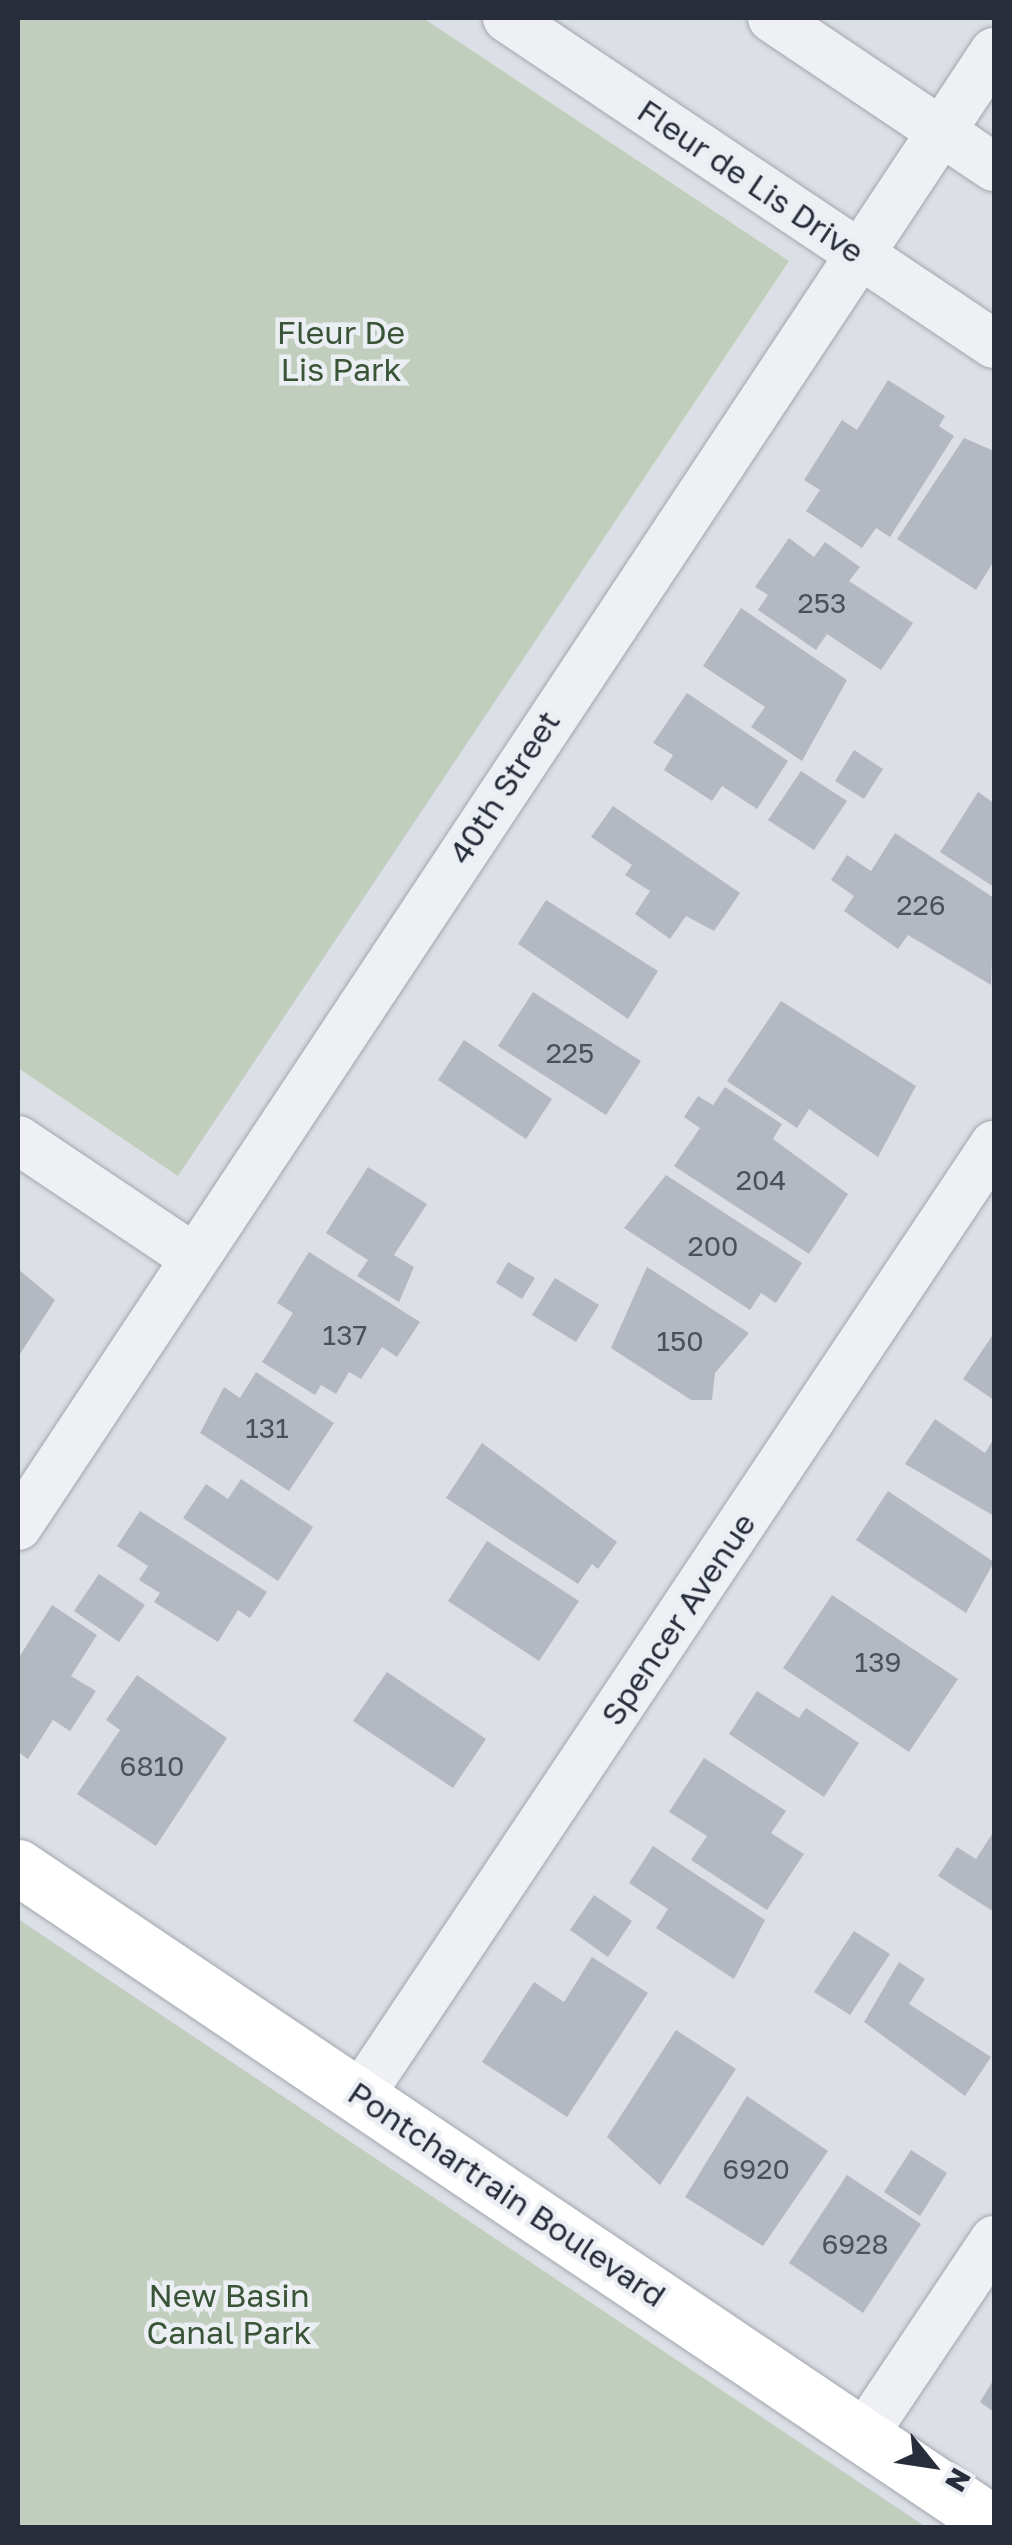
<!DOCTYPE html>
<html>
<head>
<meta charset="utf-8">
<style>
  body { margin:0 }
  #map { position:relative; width:1012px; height:2545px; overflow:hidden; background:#dcdfe5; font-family:"Golos Text",sans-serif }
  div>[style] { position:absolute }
  .green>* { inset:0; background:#c1cebe }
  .building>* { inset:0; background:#b4b8c1 }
  .roads { filter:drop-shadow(0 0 2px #a2a6ae) drop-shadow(0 0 2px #a2a6ae) }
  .minor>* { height:48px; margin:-24px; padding:0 24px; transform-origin:24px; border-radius:24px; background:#eef0f4 }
  .secondary>* { height:55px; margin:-27.5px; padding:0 27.5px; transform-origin:27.5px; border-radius:27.5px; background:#fff }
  span { translate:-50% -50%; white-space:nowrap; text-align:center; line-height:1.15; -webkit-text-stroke:9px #ebeef3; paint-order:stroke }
  .number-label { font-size:28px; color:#4a505c }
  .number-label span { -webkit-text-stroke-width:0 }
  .street-label { font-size:32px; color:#272d3a }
  .park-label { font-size:32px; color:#395436 }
  .frame { position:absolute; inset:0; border:20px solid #272d3a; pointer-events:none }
  .north { position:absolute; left:882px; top:2415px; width:100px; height:100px; -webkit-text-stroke:8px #ebeef3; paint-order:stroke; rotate:120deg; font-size:28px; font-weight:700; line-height:40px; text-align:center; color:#272d3a }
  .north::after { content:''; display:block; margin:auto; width:35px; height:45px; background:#272d3a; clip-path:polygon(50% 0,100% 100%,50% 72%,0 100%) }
</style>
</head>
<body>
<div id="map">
  <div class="green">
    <i style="clip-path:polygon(18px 18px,423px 18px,789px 261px,178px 1176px,18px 1068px)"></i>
    <i style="clip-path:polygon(18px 1919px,926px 2527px,18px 2527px)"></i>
  </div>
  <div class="building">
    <i style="clip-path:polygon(888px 380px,945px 416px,939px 426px,954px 436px,890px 537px,876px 528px,862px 548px,806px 511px,820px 490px,804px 480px,842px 420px,857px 430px)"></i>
    <i style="clip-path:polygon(964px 438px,994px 451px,994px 561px,976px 590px,897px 539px)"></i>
    <i style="clip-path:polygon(789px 538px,814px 557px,825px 542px,860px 567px,849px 581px,913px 623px,881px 670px,827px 634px,816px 650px,758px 610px,768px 595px,755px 587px)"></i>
    <i style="clip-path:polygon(741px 608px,847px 680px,802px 761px,751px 727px,765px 707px,703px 666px)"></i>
    <i style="clip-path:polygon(687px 693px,788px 761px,757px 809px,722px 786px,712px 801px,664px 770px,673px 755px,653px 743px)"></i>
    <i style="clip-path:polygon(854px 750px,883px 769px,864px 799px,835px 781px)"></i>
    <i style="clip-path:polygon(801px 771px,847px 801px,814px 850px,768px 820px)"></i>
    <i style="clip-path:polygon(978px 792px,994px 803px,994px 887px,940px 852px)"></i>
    <i style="clip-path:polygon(613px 806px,740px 893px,714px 931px,686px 916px,670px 939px,635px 914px,650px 891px,625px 875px,632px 865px,591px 837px)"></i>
    <i style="clip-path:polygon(895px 833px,994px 898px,991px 985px,908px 935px,898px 949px,844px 911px,854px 896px,831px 880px,847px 855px,871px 871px)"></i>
    <i style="clip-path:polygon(546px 900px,658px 971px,628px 1019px,518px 944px)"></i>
    <i style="clip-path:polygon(533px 992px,641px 1061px,606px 1115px,498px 1046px)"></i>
    <i style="clip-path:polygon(781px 1001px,916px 1086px,878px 1157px,809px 1109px,797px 1128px,727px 1081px)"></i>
    <i style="clip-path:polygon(464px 1040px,552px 1099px,526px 1139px,438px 1080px)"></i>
    <i style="clip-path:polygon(725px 1087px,782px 1124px,773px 1139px,848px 1194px,809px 1254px,674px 1166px,700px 1128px,684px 1117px,698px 1096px,713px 1105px)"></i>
    <i style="clip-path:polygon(368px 1167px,427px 1204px,394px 1255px,414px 1267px,399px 1302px,357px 1276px,368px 1260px,326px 1233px)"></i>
    <i style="clip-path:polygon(666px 1175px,802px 1263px,776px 1303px,761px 1293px,750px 1310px,624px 1228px)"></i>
    <i style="clip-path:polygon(309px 1252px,420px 1322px,397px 1357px,382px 1347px,361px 1379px,349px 1372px,336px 1394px,321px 1385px,315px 1395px,262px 1362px,293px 1313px,277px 1303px)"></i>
    <i style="clip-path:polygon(508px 1262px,535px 1278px,522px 1299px,496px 1283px)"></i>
    <i style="clip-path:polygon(647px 1267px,749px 1333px,715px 1373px,712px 1400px,691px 1400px,611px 1348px)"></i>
    <i style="clip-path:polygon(18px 1269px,55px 1300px,18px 1357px)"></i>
    <i style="clip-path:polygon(555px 1278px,599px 1305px,576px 1342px,532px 1315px)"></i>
    <i style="clip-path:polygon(994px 1333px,994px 1400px,963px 1379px)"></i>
    <i style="clip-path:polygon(256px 1372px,334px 1423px,289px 1491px,200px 1433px,224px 1387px,240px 1398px)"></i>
    <i style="clip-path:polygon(935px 1419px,985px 1453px,994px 1438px,994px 1516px,905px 1464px)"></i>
    <i style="clip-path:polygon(482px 1443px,617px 1542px,598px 1569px,592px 1564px,578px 1584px,446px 1498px)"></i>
    <i style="clip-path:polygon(241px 1479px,313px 1527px,278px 1581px,183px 1518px,206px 1484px,228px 1499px)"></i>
    <i style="clip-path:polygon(888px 1491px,994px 1562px,966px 1613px,856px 1540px)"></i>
    <i style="clip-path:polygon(140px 1511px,267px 1592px,250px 1618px,238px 1610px,218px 1642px,154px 1602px,160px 1593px,139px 1580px,148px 1566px,117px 1546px)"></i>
    <i style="clip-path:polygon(487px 1541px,579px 1601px,539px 1661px,448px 1601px)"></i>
    <i style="clip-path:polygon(99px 1574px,145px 1605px,119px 1642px,74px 1611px)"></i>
    <i style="clip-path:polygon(832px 1595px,958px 1679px,909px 1752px,783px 1668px)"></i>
    <i style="clip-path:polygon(52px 1605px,97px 1635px,71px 1676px,96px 1691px,70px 1731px,53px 1720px,28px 1759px,18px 1752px,18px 1659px)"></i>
    <i style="clip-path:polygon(387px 1672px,486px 1739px,453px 1788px,353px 1721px)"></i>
    <i style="clip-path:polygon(137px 1675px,227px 1738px,156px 1846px,77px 1794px,120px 1730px,106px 1720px)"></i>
    <i style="clip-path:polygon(757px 1691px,799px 1718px,806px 1708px,859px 1743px,824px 1797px,729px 1734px)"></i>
    <i style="clip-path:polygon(704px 1758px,786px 1811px,771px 1833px,804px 1854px,767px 1910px,691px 1860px,707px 1836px,669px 1812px)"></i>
    <i style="clip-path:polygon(994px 1831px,994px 1912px,938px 1876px,957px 1847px,976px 1859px)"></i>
    <i style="clip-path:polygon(653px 1846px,765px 1920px,734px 1979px,656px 1928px,668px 1909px,629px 1883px)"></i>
    <i style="clip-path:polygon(594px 1895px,632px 1921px,608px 1957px,570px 1930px)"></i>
    <i style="clip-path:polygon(854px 1931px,890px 1954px,850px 2015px,814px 1992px)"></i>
    <i style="clip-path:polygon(592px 1957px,648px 1993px,567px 2117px,482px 2062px,534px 1982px,564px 2002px)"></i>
    <i style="clip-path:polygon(899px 1962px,925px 1979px,909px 2004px,991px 2057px,965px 2096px,864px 2022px)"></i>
    <i style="clip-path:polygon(676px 2030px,736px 2069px,660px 2185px,607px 2137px)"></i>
    <i style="clip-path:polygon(747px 2096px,828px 2151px,763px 2246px,685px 2197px)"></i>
    <i style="clip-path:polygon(911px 2150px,947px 2173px,920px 2216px,884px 2192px)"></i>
    <i style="clip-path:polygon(847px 2175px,921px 2224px,863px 2313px,789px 2263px)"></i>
    <i style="clip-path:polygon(994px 2379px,994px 2412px,980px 2402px)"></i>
  </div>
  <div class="roads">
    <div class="minor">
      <i style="left:507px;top:18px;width:586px;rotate:33.8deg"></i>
      <i style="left:772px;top:18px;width:267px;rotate:33.9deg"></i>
      <i style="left:18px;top:1140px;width:211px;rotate:33.8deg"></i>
      <i style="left:18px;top:1526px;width:1768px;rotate:-56.49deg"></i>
      <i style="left:361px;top:2094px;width:1141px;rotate:-56.3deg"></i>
      <i style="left:863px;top:2436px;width:236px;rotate:-56.2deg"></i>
    </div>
    <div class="secondary">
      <i style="left:18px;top:1867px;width:1177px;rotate:33.95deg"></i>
    </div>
  </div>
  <div class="number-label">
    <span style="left:822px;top:603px">253</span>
    <span style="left:921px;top:905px">226</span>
    <span style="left:570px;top:1053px">225</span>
    <span style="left:761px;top:1180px">204</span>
    <span style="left:713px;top:1246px">200</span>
    <span style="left:345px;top:1335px">137</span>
    <span style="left:680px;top:1341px">150</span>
    <span style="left:267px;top:1428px">131</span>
    <span style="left:878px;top:1662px">139</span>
    <span style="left:152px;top:1766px">6810</span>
    <span style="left:756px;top:2169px">6920</span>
    <span style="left:855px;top:2244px">6928</span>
  </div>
  <div class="street-label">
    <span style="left:751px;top:181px;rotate:34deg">Fleur de Lis Drive</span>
    <span style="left:504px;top:787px;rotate:-57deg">40th Street</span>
    <span style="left:678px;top:1619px;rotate:-56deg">Spencer Avenue</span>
    <span style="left:507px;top:2194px;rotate:34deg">Pontchartrain Boulevard</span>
  </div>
  <div class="park-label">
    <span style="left:341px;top:351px">Fleur De<br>Lis Park</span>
    <span style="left:229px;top:2314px">New Basin<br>Canal Park</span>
  </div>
  <div class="frame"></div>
  <div class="north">N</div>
</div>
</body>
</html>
